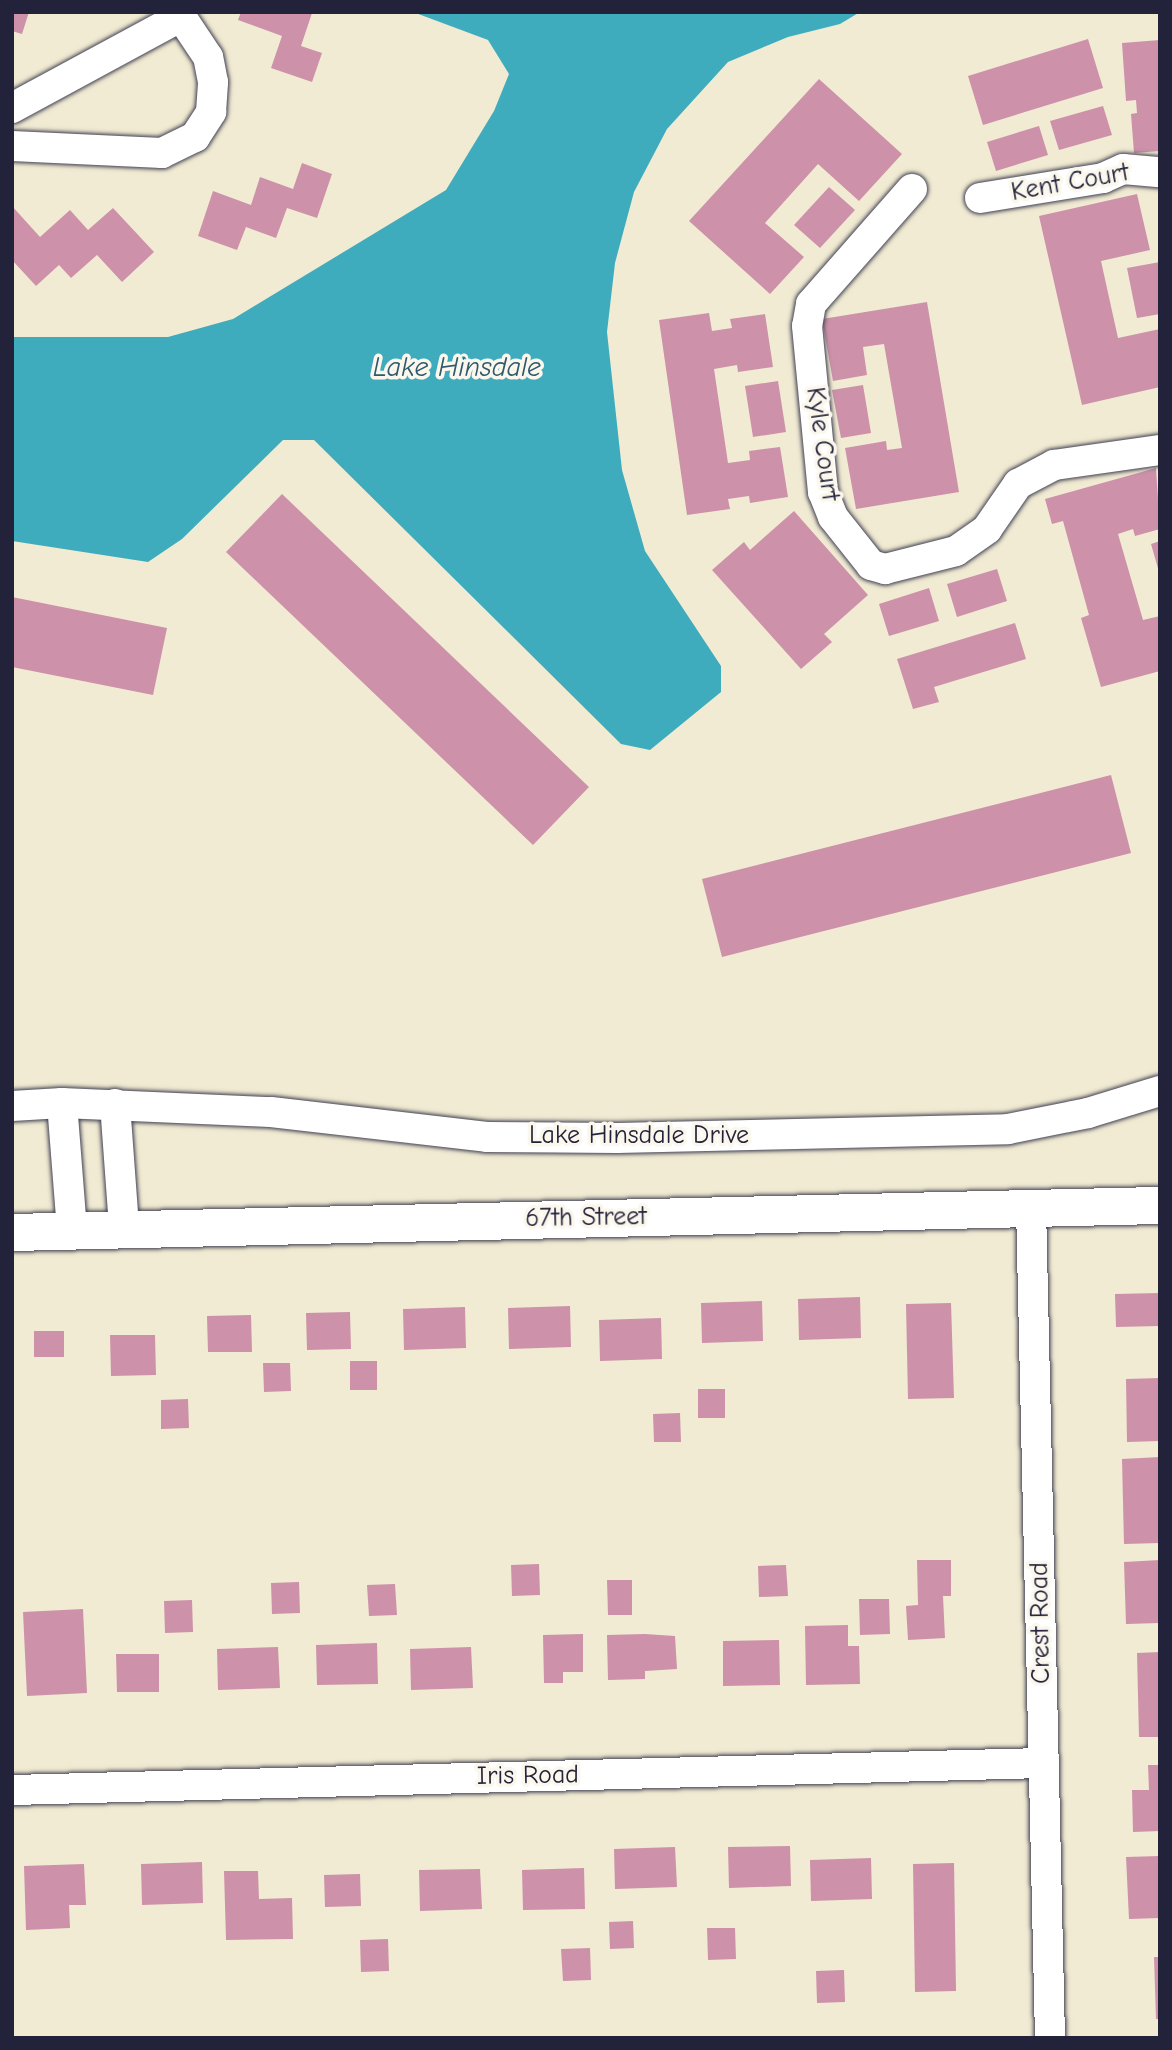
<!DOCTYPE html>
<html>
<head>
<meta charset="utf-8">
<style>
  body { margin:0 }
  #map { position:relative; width:1172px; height:2050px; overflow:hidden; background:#f1ebd3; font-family:"Comic Neue",sans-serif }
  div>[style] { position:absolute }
  .water>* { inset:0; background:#3facbe }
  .building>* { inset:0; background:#cd91aa }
  .roads { filter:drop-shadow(0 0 2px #414052) drop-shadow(0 0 2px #414052) }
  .minor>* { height:30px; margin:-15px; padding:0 15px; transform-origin:15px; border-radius:15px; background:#fff }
  .tertiary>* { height:37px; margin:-18.5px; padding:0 18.5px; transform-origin:18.5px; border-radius:18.5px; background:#fff }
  span { translate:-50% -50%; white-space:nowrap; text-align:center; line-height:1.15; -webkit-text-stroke:7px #fbf7ec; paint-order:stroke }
  .street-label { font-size:26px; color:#22223b }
  .water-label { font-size:28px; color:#2e596f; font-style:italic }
  .frame { position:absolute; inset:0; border:14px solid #22223b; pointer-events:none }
</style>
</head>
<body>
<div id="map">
  <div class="water">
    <i style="clip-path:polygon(413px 12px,860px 12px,840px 24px,788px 37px,728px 62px,667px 129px,634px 192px,615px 263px,607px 332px,622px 470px,645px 551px,721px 666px,721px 692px,650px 750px,621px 744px,314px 440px,283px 440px,182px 539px,148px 562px,12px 541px,12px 337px,168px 337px,233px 319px,446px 190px,494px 111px,509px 74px,488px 40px)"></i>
  </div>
  <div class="building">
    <i style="clip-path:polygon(12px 12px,29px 12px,22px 34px,12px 31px)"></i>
    <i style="clip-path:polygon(241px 12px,312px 13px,301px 46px,322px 53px,312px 82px,271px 68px,282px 36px,238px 20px)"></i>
    <i style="clip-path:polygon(1088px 39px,1103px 88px,983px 125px,968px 76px)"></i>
    <i style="clip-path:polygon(1160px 40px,1160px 151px,1134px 153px,1131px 114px,1137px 113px,1136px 100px,1126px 101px,1122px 43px)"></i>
    <i style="clip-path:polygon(819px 79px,902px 154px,859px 201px,818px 164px,765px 223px,804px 257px,770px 294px,689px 221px)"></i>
    <i style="clip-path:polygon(1103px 106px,1112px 135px,1059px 150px,1050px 121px)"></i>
    <i style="clip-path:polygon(1039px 126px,1048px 155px,996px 171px,987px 142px)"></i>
    <i style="clip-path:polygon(302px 163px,332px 174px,317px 218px,287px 208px,276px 238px,246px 227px,237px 250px,198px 236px,213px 191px,251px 205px,260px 177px,293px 189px)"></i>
    <i style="clip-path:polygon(829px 187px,855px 210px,820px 248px,794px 225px)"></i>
    <i style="clip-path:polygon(1137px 194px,1150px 250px,1101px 261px,1118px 338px,1160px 329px,1160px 387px,1082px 405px,1039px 216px)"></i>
    <i style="clip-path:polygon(12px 206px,40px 237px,70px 210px,88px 230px,113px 208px,154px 252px,122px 282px,97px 255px,71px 278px,59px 265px,36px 286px,12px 260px)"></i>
    <i style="clip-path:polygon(1160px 262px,1160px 314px,1137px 318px,1127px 268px)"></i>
    <i style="clip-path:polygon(927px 302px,959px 492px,856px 509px,845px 448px,886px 441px,887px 450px,902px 448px,884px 344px,863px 347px,867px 375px,833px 381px,822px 319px)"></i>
    <i style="clip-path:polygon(709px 313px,712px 331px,732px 328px,730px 319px,765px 314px,773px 367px,738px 372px,737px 365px,714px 369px,728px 463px,750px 460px,749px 451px,780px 447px,788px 497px,750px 503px,749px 496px,728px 499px,730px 509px,687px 515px,659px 320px)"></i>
    <i style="clip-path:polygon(778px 381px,786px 432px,753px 437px,745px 386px)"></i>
    <i style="clip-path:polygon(863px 385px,871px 433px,841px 438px,832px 390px)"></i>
    <i style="clip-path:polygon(1156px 468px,1160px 529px,1135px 536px,1133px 529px,1118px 534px,1143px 620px,1160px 616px,1160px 671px,1101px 687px,1081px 618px,1089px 615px,1063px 521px,1052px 524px,1045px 499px)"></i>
    <i style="clip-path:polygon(282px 494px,589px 787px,533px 845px,226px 552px)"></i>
    <i style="clip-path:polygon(794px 511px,868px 595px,824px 634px,832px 642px,801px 669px,712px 570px,744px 542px,750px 550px)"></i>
    <i style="clip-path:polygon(1160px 541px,1160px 572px,1159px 572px,1151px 544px)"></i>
    <i style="clip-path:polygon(997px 569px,1007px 601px,957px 617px,947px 584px)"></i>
    <i style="clip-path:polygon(929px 588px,939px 621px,889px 636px,879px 604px)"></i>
    <i style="clip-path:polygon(12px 597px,167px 628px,153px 695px,12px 667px)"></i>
    <i style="clip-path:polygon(1015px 623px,1026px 659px,934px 687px,939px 702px,913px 709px,897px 659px)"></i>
    <i style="clip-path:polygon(1111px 775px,1131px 853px,722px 957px,702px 879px)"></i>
    <i style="clip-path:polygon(1160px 1293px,1160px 1326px,1116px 1327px,1115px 1294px)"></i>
    <i style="clip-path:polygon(860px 1297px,861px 1338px,799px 1340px,798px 1299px)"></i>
    <i style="clip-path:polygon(762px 1301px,763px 1341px,702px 1343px,701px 1303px)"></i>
    <i style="clip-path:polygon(951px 1303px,954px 1398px,908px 1399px,906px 1304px)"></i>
    <i style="clip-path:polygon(570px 1306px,571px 1347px,509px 1349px,508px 1308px)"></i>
    <i style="clip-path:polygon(465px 1307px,466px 1348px,404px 1350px,403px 1309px)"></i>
    <i style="clip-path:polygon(350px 1312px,351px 1349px,307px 1350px,306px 1313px)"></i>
    <i style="clip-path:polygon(251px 1315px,252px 1352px,208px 1352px,207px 1316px)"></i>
    <i style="clip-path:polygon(661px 1318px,662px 1359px,600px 1361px,599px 1320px)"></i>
    <i style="clip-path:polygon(34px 1331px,64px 1331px,64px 1357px,34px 1357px)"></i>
    <i style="clip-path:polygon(110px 1335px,155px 1335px,156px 1375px,111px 1376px)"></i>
    <i style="clip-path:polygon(350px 1361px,377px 1361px,377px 1390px,350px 1390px)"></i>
    <i style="clip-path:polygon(263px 1363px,290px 1363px,291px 1391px,264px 1392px)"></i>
    <i style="clip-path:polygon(1160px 1378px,1160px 1441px,1127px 1442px,1126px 1379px)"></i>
    <i style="clip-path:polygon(698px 1389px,725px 1389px,725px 1418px,698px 1418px)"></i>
    <i style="clip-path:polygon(188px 1399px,189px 1428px,161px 1429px,161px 1400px)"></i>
    <i style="clip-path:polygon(680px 1413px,681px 1442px,654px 1442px,653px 1414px)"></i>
    <i style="clip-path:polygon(1160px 1457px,1160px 1543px,1124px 1544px,1122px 1459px)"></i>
    <i style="clip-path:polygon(917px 1560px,951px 1560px,951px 1596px,943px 1596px,945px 1638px,908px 1640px,906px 1606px,918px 1605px)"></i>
    <i style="clip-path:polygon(1160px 1560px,1160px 1623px,1126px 1624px,1124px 1562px)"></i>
    <i style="clip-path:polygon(539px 1564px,540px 1595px,512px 1596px,511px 1565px)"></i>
    <i style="clip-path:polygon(786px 1565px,788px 1596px,759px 1597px,758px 1566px)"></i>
    <i style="clip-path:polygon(607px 1580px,632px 1580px,632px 1615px,608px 1615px)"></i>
    <i style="clip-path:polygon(299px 1582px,300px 1613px,272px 1614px,271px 1583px)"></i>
    <i style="clip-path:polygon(395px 1584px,397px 1615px,369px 1616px,367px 1585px)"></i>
    <i style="clip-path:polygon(859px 1599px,889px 1599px,890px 1634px,860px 1635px)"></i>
    <i style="clip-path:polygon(192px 1600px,193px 1632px,165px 1633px,164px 1601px)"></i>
    <i style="clip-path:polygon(83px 1609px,87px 1693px,27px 1696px,23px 1612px)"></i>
    <i style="clip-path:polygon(848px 1625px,848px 1646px,859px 1646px,860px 1684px,806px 1685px,805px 1626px)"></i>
    <i style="clip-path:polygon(583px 1634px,583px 1672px,563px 1672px,563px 1683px,544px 1683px,543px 1635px)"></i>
    <i style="clip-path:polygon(645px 1634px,675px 1636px,677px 1669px,645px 1671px,645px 1679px,608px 1680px,607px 1635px)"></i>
    <i style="clip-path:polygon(779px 1640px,780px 1685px,723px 1686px,723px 1641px)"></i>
    <i style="clip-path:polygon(377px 1643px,378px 1684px,317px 1685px,316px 1645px)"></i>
    <i style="clip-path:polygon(278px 1647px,280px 1688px,218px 1690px,217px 1649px)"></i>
    <i style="clip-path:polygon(471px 1647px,473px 1688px,411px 1690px,410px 1649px)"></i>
    <i style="clip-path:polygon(1160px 1652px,1160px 1737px,1139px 1737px,1137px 1653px)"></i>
    <i style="clip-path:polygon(116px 1654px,159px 1654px,159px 1692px,117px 1692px)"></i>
    <i style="clip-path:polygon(1148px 1765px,1160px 1765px,1160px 1831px,1133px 1832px,1132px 1790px,1149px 1790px)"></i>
    <i style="clip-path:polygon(790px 1846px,791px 1886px,729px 1888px,728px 1847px)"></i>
    <i style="clip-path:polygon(675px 1847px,677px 1887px,615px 1889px,614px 1849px)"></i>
    <i style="clip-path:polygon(1160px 1856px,1160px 1918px,1129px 1919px,1126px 1857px)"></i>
    <i style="clip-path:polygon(871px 1858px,872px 1899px,811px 1901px,810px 1860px)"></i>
    <i style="clip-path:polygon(202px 1862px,203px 1903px,142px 1905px,141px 1864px)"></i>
    <i style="clip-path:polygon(954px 1863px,956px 1991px,915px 1992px,913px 1864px)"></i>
    <i style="clip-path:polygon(84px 1864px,86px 1905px,69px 1905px,70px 1928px,26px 1930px,24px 1866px)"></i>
    <i style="clip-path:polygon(584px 1868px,585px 1909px,523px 1910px,522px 1870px)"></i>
    <i style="clip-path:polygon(480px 1869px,482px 1909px,420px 1911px,419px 1870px)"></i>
    <i style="clip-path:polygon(224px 1871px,258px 1871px,259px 1899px,292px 1898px,293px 1939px,226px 1940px)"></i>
    <i style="clip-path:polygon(360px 1874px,361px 1906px,325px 1907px,324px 1875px)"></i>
    <i style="clip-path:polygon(633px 1921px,634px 1948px,610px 1949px,609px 1922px)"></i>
    <i style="clip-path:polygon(707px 1928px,735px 1928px,736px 1959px,708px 1960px)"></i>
    <i style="clip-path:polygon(388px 1939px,389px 1971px,361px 1972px,360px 1940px)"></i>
    <i style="clip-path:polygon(590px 1948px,591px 1980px,563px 1981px,561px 1949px)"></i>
    <i style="clip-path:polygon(1154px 1957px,1160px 1957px,1160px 2019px,1156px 2019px)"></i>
    <i style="clip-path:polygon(844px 1970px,845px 2002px,817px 2003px,816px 1971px)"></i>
  </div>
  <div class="roads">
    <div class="minor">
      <i style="left:12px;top:108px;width:191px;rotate:-28.4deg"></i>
      <i style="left:12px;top:146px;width:150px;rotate:2.7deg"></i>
      <i style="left:162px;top:153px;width:37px;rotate:-26deg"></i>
      <i style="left:195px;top:137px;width:30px;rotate:-57deg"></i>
      <i style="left:211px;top:112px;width:30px;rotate:-86deg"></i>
      <i style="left:213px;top:82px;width:25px;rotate:-101deg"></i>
      <i style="left:208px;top:57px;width:54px;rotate:-123.7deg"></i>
      <i style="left:912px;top:189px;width:153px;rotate:131.3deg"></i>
      <i style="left:811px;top:304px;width:22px;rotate:100deg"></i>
      <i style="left:807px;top:326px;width:167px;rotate:84.5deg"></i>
      <i style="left:823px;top:492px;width:27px;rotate:68deg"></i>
      <i style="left:833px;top:517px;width:61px;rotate:51.6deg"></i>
      <i style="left:871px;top:565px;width:15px;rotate:16deg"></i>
      <i style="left:885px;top:569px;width:73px;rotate:-14.2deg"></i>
      <i style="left:956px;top:551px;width:38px;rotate:-35deg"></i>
      <i style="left:987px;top:529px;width:55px;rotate:-55.4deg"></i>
      <i style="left:1018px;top:484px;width:41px;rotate:-27.8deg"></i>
      <i style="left:1054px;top:465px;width:107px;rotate:-8.1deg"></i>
      <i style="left:980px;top:198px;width:125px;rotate:-9.2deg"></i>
      <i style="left:1103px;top:178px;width:22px;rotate:-24deg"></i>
      <i style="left:1123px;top:169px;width:37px;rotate:5deg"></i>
      <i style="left:62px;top:1103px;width:127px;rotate:85.5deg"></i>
      <i style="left:115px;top:1104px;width:124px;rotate:85.8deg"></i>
      <i style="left:12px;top:1106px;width:50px;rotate:-3.4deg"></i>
      <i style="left:62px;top:1103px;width:209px;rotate:2.5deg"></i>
      <i style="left:271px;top:1112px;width:217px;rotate:6.6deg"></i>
      <i style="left:487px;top:1137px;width:130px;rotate:0.4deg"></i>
      <i style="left:617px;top:1138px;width:391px;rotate:-1.3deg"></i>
      <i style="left:1008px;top:1129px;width:82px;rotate:-11.3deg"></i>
      <i style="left:1088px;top:1113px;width:75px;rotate:-17deg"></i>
      <i style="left:1031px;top:1207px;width:831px;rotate:88.69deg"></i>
      <i style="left:12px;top:1790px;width:1032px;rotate:-1.5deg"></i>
    </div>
    <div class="tertiary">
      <i style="left:12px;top:1232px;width:1148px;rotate:-1.35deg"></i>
    </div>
  </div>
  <div class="street-label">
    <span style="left:1070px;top:183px;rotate:-10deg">Kent Court</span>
    <span style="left:822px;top:444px;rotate:82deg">Kyle Court</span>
    <span style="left:639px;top:1136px">Lake Hinsdale Drive</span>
    <span style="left:586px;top:1218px;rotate:-1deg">67th Street</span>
    <span style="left:1041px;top:1623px;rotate:-91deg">Crest Road</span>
    <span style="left:528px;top:1776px;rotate:-1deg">Iris Road</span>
  </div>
  <div class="water-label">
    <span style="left:457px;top:367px">Lake Hinsdale</span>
  </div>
  <div class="frame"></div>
</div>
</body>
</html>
